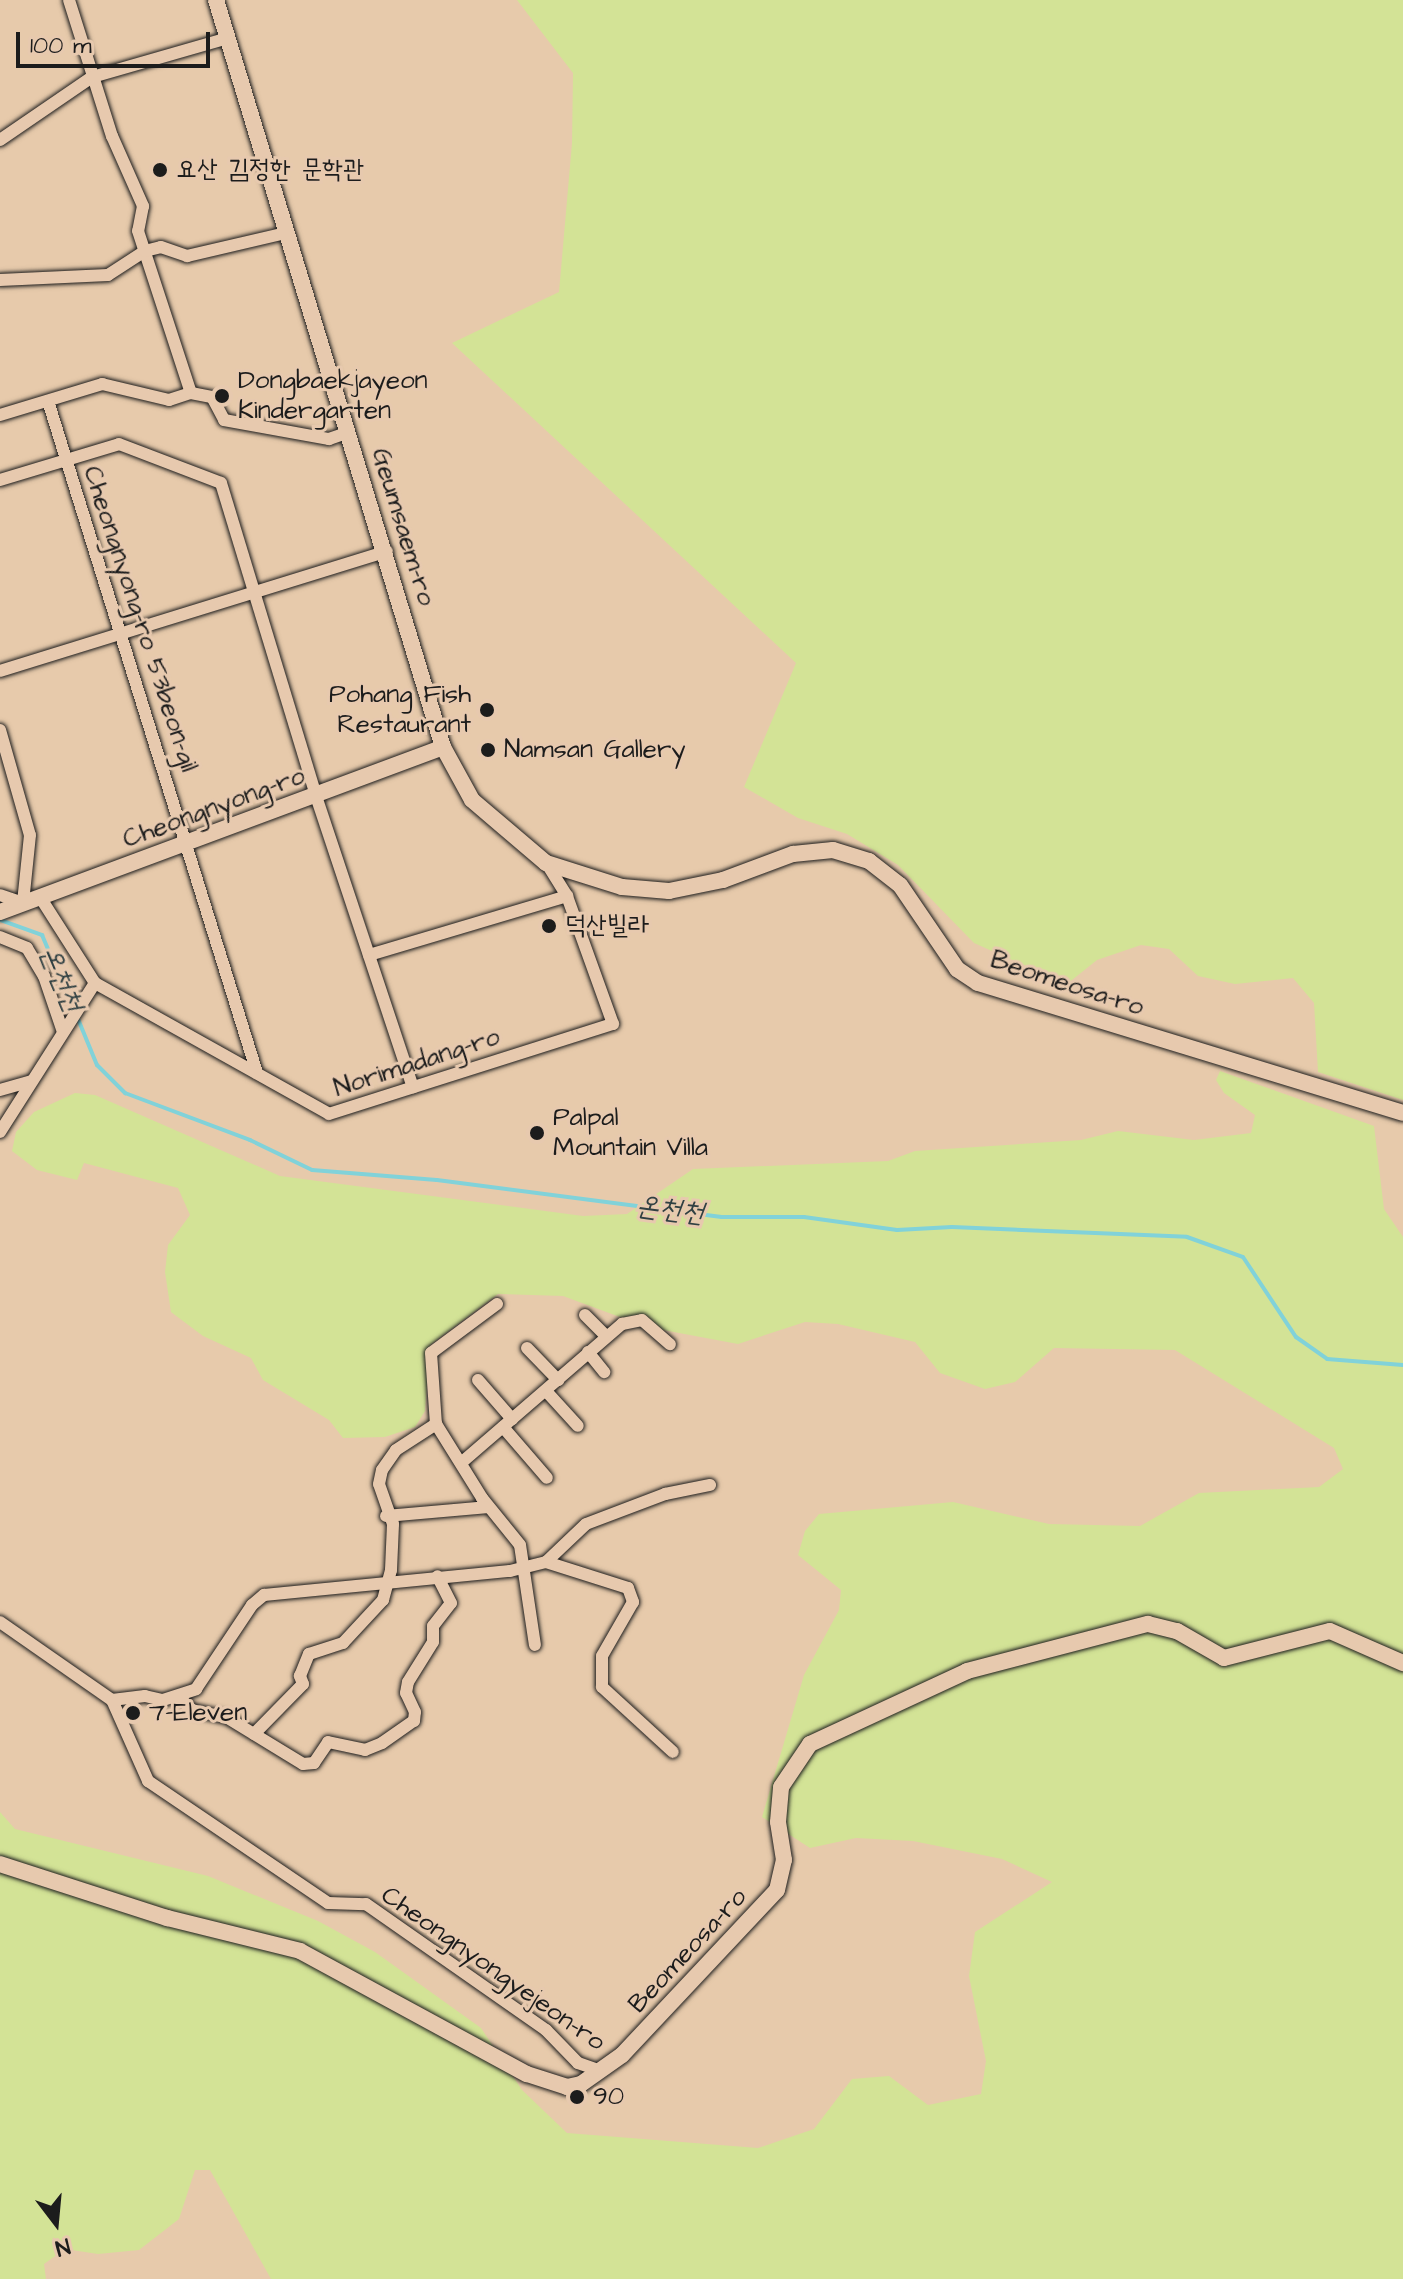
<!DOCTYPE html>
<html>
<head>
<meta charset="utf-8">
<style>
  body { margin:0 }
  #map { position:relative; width:1403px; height:2279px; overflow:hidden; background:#e7caab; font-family:"Architects Daughter","Poor Story",sans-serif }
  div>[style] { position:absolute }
  .green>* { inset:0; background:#d3e396 }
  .stream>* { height:4px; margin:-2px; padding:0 2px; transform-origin:2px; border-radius:2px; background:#81d2d9 }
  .roads { filter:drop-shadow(0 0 2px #1c1c1c) drop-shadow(0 0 2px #1c1c1c) }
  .street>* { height:12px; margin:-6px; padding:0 6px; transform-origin:6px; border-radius:6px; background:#e7c9ae }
  .secondary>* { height:16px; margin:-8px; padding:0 8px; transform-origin:8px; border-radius:8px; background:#e7c9ae }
  .dots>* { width:22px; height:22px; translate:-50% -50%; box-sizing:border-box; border:4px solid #e7c9ae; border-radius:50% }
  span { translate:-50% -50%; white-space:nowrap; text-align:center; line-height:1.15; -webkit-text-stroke:6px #e7c9ae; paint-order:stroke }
  .poi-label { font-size:26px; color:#1c1c1c }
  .left { translate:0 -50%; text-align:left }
  .right { translate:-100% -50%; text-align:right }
  .street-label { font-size:26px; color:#1c1c1c }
  .water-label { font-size:28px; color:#304042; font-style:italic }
  .north { position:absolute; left:16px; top:2183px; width:80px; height:80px; -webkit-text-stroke:6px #e7c9ae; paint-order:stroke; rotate:164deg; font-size:22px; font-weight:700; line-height:32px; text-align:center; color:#1c1c1c }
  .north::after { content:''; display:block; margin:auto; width:28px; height:36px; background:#1c1c1c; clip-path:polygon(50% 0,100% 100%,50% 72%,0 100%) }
  .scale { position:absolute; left:16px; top:32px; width:194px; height:36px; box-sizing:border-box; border:4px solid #1c1c1c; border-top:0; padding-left:10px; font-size:24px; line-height:28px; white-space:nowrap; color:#1c1c1c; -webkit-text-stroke:6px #e7c9ae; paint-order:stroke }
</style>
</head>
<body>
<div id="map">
  <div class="green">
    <i style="clip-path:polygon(517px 0,1403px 0,1403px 1100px,1318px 1072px,1314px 1003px,1293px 978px,1235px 984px,1198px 976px,1169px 949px,1141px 945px,1097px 960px,1067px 984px,974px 943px,898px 865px,847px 834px,798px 818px,744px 787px,796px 663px,452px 343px,559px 292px,572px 143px,573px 73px)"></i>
    <i style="clip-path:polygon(1220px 1071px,1374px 1126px,1384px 1209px,1403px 1237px,1403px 2279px,271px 2279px,210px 2170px,195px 2170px,179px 2219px,139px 2250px,98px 2254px,65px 2249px,44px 2264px,46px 2279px,0 2279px,0 1812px,15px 1829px,208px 1876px,318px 1921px,375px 1952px,481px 2028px,522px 2090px,567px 2133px,758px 2148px,814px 2129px,852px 2079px,889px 2076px,928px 2105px,981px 2094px,986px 2061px,969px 1976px,975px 1932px,1052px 1882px,1002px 1859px,913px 1841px,856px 1838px,810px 1848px,762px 1817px,804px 1675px,839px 1610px,841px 1590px,798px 1555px,805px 1531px,819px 1514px,953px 1502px,1049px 1524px,1140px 1526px,1199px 1493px,1319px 1487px,1343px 1469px,1334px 1448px,1175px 1350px,1054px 1348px,1015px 1382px,985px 1389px,940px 1373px,915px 1342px,838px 1324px,805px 1322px,738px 1344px,647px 1327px,563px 1296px,498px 1294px,430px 1345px,425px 1411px,415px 1427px,385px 1437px,343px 1438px,329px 1420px,263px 1380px,251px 1358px,203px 1336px,171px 1312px,165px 1272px,168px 1245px,190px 1215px,178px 1188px,84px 1163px,77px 1180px,37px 1170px,12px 1151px,16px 1132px,34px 1112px,75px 1093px,95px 1095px,280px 1176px,583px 1216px,627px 1214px,693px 1169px,888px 1161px,915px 1151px,1081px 1140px,1118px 1131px,1194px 1140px,1251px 1133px,1255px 1115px,1224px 1093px,1216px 1080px)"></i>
  </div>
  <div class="stream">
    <i style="left:0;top:920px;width:45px;rotate:19.7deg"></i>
    <i style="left:42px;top:935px;width:82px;rotate:66.9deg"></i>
    <i style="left:78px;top:1019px;width:50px;rotate:67.6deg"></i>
    <i style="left:97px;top:1065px;width:40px;rotate:45deg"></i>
    <i style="left:125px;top:1093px;width:134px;rotate:20.6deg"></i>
    <i style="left:250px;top:1140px;width:69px;rotate:25.8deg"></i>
    <i style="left:312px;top:1170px;width:125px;rotate:4.6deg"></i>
    <i style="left:437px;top:1180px;width:287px;rotate:7.4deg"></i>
    <i style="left:722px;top:1217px;width:82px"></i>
    <i style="left:804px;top:1217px;width:94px;rotate:8deg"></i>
    <i style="left:897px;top:1230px;width:55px;rotate:-3.1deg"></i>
    <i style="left:952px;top:1227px;width:235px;rotate:2.4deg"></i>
    <i style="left:1187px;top:1237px;width:59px;rotate:19.7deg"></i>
    <i style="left:1243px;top:1257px;width:96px;rotate:56.5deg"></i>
    <i style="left:1296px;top:1337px;width:38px;rotate:35deg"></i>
    <i style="left:1327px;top:1359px;width:76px;rotate:4.5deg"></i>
  </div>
  <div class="roads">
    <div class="street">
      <i style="left:69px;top:0;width:143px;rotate:72.5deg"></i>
      <i style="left:112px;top:136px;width:77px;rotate:66.1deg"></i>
      <i style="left:143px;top:206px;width:25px;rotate:101deg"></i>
      <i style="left:138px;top:231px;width:170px;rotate:71.9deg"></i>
      <i style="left:0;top:140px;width:112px;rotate:-34.4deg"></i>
      <i style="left:92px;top:77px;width:141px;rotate:-16deg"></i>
      <i style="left:0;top:280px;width:108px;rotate:-2.7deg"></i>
      <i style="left:108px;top:275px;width:44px;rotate:-33deg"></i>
      <i style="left:145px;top:251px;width:16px;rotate:-14deg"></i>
      <i style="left:161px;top:247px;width:28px;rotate:19deg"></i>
      <i style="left:187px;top:256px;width:102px;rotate:-13.1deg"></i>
      <i style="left:48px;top:401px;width:704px;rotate:72.72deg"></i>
      <i style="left:0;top:415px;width:107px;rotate:-16.9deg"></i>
      <i style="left:102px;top:384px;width:69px;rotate:13.4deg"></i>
      <i style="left:169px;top:400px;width:23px;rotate:-18deg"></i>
      <i style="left:191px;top:393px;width:21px;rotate:11deg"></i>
      <i style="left:212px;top:397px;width:26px;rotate:62deg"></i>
      <i style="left:224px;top:420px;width:107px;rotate:10.3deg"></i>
      <i style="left:329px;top:439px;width:21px;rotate:-19deg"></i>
      <i style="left:0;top:480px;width:124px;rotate:-16.8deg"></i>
      <i style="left:119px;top:444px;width:109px;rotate:20.9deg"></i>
      <i style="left:221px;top:483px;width:327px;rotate:73.1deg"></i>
      <i style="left:316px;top:796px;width:307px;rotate:71.6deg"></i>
      <i style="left:0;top:671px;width:405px;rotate:-17.2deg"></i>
      <i style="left:0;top:730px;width:109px;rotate:74.1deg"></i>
      <i style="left:30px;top:835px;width:68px;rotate:95.9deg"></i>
      <i style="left:23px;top:903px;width:24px;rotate:-161deg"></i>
      <i style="left:40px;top:897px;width:102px;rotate:57.4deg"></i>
      <i style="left:95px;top:983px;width:268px;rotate:29.2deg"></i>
      <i style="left:329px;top:1114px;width:298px;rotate:-17.6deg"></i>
      <i style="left:613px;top:1024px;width:136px;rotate:-109.8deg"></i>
      <i style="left:567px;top:896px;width:39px;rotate:-122deg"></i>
      <i style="left:0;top:937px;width:29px;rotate:22deg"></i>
      <i style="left:27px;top:948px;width:33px;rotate:59deg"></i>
      <i style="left:44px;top:976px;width:59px;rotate:71.3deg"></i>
      <i style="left:369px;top:955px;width:207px;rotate:-16.6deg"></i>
      <i style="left:0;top:1090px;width:33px;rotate:-16deg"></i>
      <i style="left:0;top:1132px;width:177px;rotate:-57.5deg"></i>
      <i style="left:497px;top:1304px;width:82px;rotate:143.4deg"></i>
      <i style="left:431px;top:1353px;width:71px;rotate:86deg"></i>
      <i style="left:436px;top:1424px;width:87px;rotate:58.1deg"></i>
      <i style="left:482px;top:1498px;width:60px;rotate:51deg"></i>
      <i style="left:520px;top:1545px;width:101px;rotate:81.5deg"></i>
      <i style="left:585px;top:1315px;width:30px;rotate:45deg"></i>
      <i style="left:527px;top:1348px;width:45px;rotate:45.9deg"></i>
      <i style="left:588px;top:1352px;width:26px;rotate:51deg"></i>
      <i style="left:478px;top:1380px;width:52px;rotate:48.9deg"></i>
      <i style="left:546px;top:1391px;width:47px;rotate:47.6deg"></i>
      <i style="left:503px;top:1427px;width:67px;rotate:49.2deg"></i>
      <i style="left:461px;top:1463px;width:213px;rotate:-40.8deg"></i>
      <i style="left:622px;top:1324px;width:20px;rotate:-11deg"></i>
      <i style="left:642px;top:1320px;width:37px;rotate:41deg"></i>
      <i style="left:386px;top:1516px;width:103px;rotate:-5deg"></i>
      <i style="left:546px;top:1562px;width:86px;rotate:17.6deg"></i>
      <i style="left:628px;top:1588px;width:15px;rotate:70deg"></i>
      <i style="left:633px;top:1602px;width:62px;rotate:119.9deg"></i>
      <i style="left:602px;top:1656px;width:31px;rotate:90deg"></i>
      <i style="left:602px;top:1687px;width:96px;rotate:42.5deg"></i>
      <i style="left:0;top:1622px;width:136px;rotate:34.9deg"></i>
      <i style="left:112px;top:1700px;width:89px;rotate:66deg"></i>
      <i style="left:148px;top:1781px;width:217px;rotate:34.1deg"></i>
      <i style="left:328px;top:1903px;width:38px;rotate:2deg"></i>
      <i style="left:366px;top:1904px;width:220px;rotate:35deg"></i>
      <i style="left:546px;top:2030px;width:46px;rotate:45.9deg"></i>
      <i style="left:578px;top:2063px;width:24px;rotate:19deg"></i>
      <i style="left:180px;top:1698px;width:17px;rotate:45deg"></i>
      <i style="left:192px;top:1710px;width:35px;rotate:12deg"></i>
      <i style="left:226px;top:1717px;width:90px;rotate:31.4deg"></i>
      <i style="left:303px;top:1764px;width:11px;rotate:-5deg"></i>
      <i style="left:314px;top:1763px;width:25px;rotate:-56deg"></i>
      <i style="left:328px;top:1742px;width:38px;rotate:12deg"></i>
      <i style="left:365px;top:1750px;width:18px;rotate:-22deg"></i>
      <i style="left:382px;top:1743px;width:39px;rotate:-35deg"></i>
      <i style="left:414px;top:1721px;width:9px;rotate:-84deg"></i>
      <i style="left:415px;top:1712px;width:21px;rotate:-115deg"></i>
      <i style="left:406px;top:1693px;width:11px;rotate:-80deg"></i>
      <i style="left:408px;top:1682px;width:47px;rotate:-58deg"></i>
      <i style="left:433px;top:1642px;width:16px;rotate:-90deg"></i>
      <i style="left:433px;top:1626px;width:29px;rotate:-52deg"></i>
      <i style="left:451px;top:1603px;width:30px;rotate:-117deg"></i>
      <i style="left:112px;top:1700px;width:33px;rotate:-7deg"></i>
      <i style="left:145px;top:1696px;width:18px;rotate:13deg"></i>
      <i style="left:163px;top:1700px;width:35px;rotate:-18deg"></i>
      <i style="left:196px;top:1689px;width:101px;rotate:-56.3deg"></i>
      <i style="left:252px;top:1605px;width:16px;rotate:-40deg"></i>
      <i style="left:264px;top:1595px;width:247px;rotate:-5.6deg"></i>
      <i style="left:510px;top:1571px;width:37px;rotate:-14deg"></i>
      <i style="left:546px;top:1562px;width:55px;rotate:-43.5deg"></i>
      <i style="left:586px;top:1524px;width:85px;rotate:-20.8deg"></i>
      <i style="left:665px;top:1494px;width:46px;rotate:-11.3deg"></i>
      <i style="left:254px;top:1734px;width:70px;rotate:-45.6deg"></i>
      <i style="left:303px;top:1684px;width:9px;rotate:-111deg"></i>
      <i style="left:300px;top:1676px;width:24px;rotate:-68deg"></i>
      <i style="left:309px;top:1654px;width:36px;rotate:-18deg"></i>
      <i style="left:343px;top:1643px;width:59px;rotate:-47.1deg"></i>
      <i style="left:383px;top:1600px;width:31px;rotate:-75deg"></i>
      <i style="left:391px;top:1570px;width:46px;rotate:-87.5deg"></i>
      <i style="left:393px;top:1524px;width:42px;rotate:-109.3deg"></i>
      <i style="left:379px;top:1484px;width:14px;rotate:-78deg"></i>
      <i style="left:382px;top:1470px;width:24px;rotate:-55deg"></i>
      <i style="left:396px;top:1450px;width:48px;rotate:-33deg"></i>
    </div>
    <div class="secondary">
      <i style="left:216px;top:0;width:781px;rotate:73.1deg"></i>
      <i style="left:443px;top:747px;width:60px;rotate:61.3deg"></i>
      <i style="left:472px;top:800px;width:97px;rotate:40.4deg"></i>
      <i style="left:546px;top:863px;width:80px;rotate:17.5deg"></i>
      <i style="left:622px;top:887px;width:47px;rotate:4.9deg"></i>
      <i style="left:669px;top:891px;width:55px;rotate:-11.5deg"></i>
      <i style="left:723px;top:880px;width:75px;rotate:-20.4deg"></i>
      <i style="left:793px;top:854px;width:40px;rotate:-5.7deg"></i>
      <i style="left:833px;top:850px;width:38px;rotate:17deg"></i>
      <i style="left:869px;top:861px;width:39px;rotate:38deg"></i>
      <i style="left:900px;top:885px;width:102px;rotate:55.8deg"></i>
      <i style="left:957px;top:969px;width:25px;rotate:34deg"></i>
      <i style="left:978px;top:983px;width:444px;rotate:17deg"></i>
      <i style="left:0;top:912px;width:473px;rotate:-20.4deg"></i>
      <i style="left:0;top:1864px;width:176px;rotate:17.9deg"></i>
      <i style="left:167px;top:1918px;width:137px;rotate:13.9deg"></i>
      <i style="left:300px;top:1951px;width:258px;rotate:28.5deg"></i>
      <i style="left:527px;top:2074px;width:42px;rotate:18deg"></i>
      <i style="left:567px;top:2087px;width:14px;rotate:-12deg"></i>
      <i style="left:581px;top:2084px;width:50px;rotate:-35.3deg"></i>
      <i style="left:622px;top:2055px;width:226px;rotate:-46.8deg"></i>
      <i style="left:777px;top:1890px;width:31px;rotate:-77deg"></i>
      <i style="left:784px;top:1860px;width:38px;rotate:-99deg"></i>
      <i style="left:778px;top:1822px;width:35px;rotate:-85deg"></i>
      <i style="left:781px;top:1787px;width:52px;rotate:-56deg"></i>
      <i style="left:810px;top:1744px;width:173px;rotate:-24.9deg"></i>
      <i style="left:967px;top:1671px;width:187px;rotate:-14.6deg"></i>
      <i style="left:1148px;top:1624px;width:30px;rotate:14deg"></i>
      <i style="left:1177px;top:1631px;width:54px;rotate:29.9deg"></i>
      <i style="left:1224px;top:1658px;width:109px;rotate:-14.3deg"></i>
      <i style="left:1330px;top:1631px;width:80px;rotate:23.7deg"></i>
    </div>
  </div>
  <div class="dots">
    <i style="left:160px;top:170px;background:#1c1c1c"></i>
    <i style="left:222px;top:396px;background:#1c1c1c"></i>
    <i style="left:487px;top:710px;background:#1c1c1c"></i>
    <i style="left:488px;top:750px;background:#1c1c1c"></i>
    <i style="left:549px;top:926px;background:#1c1c1c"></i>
    <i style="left:537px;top:1133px;background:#1c1c1c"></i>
    <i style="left:133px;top:1713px;background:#1c1c1c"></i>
    <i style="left:577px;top:2097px;background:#1c1c1c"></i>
  </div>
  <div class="poi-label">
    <span class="left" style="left:176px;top:170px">요산 김정한 문학관</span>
    <span class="left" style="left:238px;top:396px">Dongbaekjayeon<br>Kindergarten</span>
    <span class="right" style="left:471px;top:710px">Pohang Fish<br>Restaurant</span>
    <span class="left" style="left:504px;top:750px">Namsan Gallery</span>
    <span class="left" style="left:565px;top:926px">덕산빌라</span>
    <span class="left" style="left:553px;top:1133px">Palpal<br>Mountain Villa</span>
    <span class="left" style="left:149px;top:1713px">7-Eleven</span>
    <span class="left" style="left:593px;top:2097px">90</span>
  </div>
  <div class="street-label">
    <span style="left:403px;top:527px;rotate:73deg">Geumsaem-ro</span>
    <span style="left:140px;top:619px;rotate:72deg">Cheongnyong-ro 53beon-gil</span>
    <span style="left:214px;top:808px;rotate:-20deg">Cheongnyong-ro</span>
    <span style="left:1067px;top:984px;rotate:18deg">Beomeosa-ro</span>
    <span style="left:417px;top:1063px;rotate:-18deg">Norimadang-ro</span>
    <span style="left:688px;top:1951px;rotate:-47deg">Beomeosa-ro</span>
    <span style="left:493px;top:1969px;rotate:35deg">Cheongnyongyejeon-ro</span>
  </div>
  <div class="water-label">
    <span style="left:61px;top:979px;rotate:67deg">온천천</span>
    <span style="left:670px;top:1210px;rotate:7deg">온천천</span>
  </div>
  <div class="north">N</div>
  <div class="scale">100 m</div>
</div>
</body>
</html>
